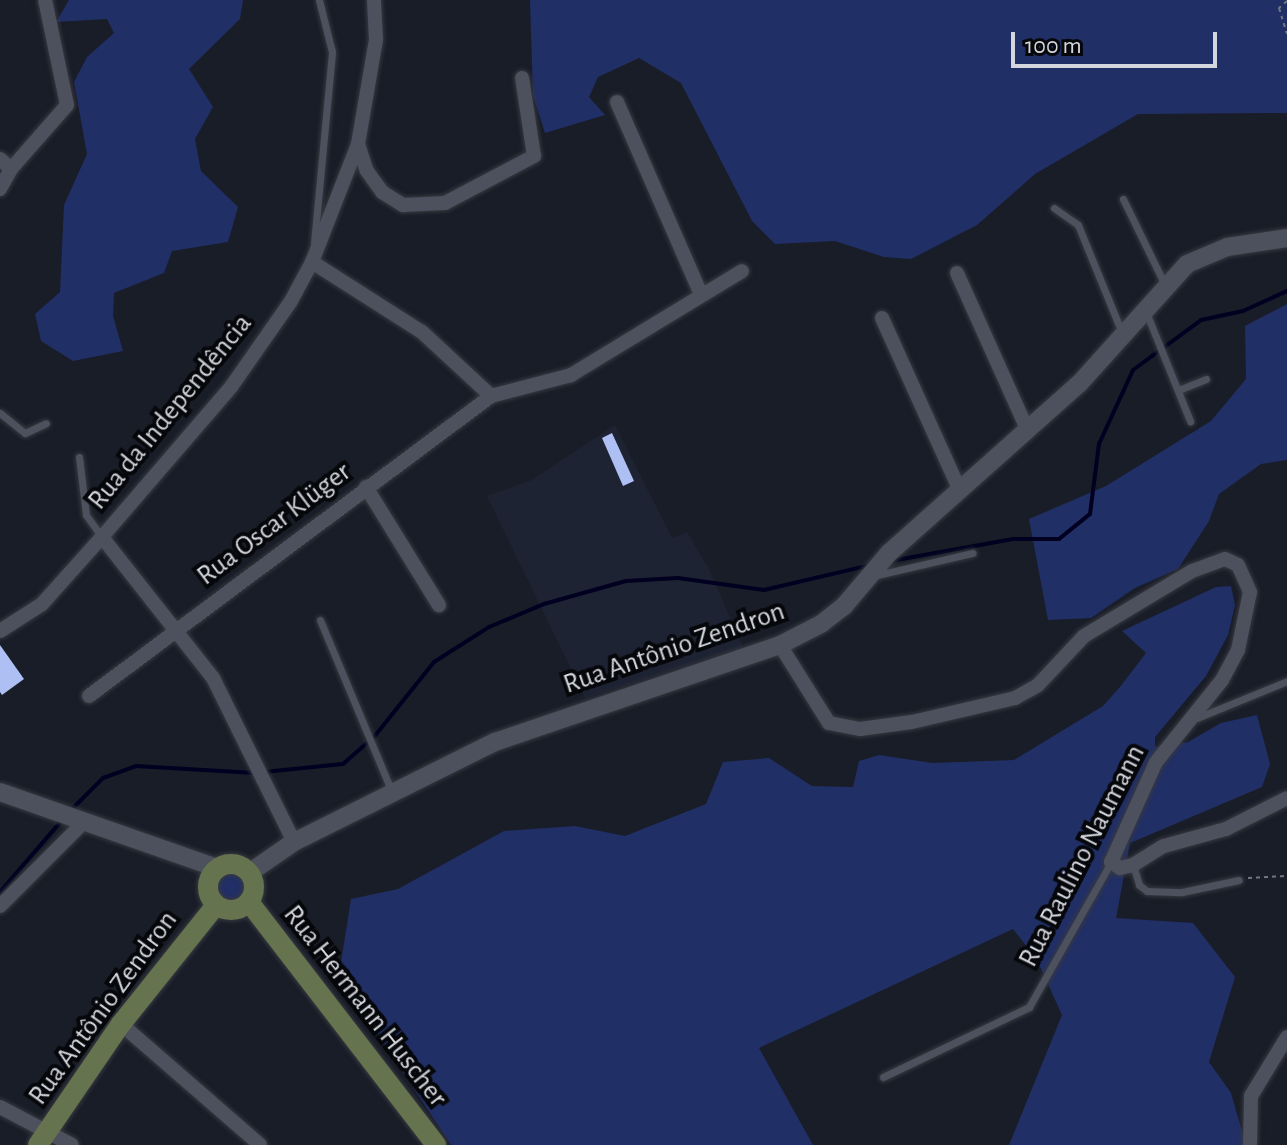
<!DOCTYPE html>
<html>
<head>
<meta charset="utf-8">
<style>
  body { margin:0 }
  #map { position:relative; width:1287px; height:1145px; overflow:hidden; background:#191d27; font-family:"Alegreya Sans",sans-serif }
  div>[style] { position:absolute }
  .built>* { inset:0; background:#1e2333 }
  .green>* { inset:0; background:#212f67 }
  .round { border-radius:50% }
  .stream>* { height:4px; margin:-2px; padding:0 2px; transform-origin:2px; border-radius:2px; background:#010021 }
  .building>* { inset:0; background:#adbff3 }
  .path>* { height:2px; margin-top:-1px; transform-origin:0; background:repeating-linear-gradient(90deg,#73767e 0 4px,transparent 0 8px) }
  .roads { filter:drop-shadow(0 0 2px #373940) drop-shadow(0 0 2px #373940) }
  .service>* { height:7px; margin:-3.5px; padding:0 3.5px; transform-origin:3.5px; border-radius:3.5px; background:#4c515d }
  .minor>* { height:14px; margin:-7px; padding:0 7px; transform-origin:7px; border-radius:7px; background:#4c515d }
  .tertiary>* { height:18px; margin:-9px; padding:0 9px; transform-origin:9px; border-radius:9px; background:#4c515d }
  .secondary>* { height:20px; margin:-10px; padding:0 10px; transform-origin:10px; border-radius:10px; background:#65744e }
  .secondary>.ring { margin:-10px; padding:0; box-sizing:content-box; background:none; border:20px solid #65744e; border-radius:50% }
  span { translate:-50% -50%; white-space:nowrap; text-align:center; line-height:1.15; -webkit-text-stroke:8px #06070b; paint-order:stroke }
  .street-label { font-size:28px; color:#d4d6dd }
  .scale { position:absolute; left:1011px; top:32px; width:206px; height:36px; box-sizing:border-box; border:4px solid #d4d6dd; border-top:0; padding-left:10px; font-size:24px; line-height:28px; white-space:nowrap; color:#d4d6dd; -webkit-text-stroke:6px #06070b; paint-order:stroke }
</style>
</head>
<body>
<div id="map">
  <div class="built">
    <i style="clip-path:polygon(615px 425px,672px 538px,687px 532px,710px 571px,743px 647px,585px 698px,487px 496px,532px 480px)"></i>
  </div>
  <div class="green">
    <i style="clip-path:polygon(69px 0,243px 0,240px 19px,189px 69px,213px 107px,195px 139px,201px 171px,238px 207px,228px 242px,172px 251px,164px 273px,114px 293px,113px 316px,123px 351px,73px 361px,41px 341px,35px 314px,60px 292px,64px 205px,87px 154px,74px 82px,87px 57px,114px 33px,107px 19px,56px 22px)"></i>
    <i style="clip-path:polygon(530px 0,1287px 0,1287px 113px,1138px 114px,1035px 174px,977px 225px,911px 259px,884px 257px,835px 241px,775px 244px,752px 221px,681px 83px,639px 58px,598px 77px,589px 97px,605px 115px,545px 133px,533px 96px)"></i>
    <i style="clip-path:polygon(1287px 304px,1287px 460px,1261px 464px,1219px 494px,1209px 521px,1178px 569px,1135px 588px,1091px 618px,1048px 620px,1029px 519px,1106px 486px,1211px 421px,1246px 379px,1245px 326px)"></i>
    <i style="clip-path:polygon(1231px 586px,1235px 605px,1228px 635px,1206px 676px,1155px 737px,1155px 747px,1188px 742px,1221px 723px,1257px 715px,1270px 764px,1262px 787px,1130px 843px,1116px 918px,1193px 923px,1235px 977px,1209px 1062px,1231px 1093px,1246px 1145px,1009px 1145px,1062px 1015px,1036px 958px,1013px 929px,759px 1048px,813px 1145px,451px 1145px,339px 975px,351px 899px,398px 889px,504px 831px,575px 826px,625px 836px,706px 804px,723px 762px,769px 758px,812px 786px,853px 787px,859px 761px,879px 755px,932px 763px,1014px 760px,1103px 706px,1120px 687px,1146px 653px,1122px 631px,1216px 587px)"></i>
    <i class="round" style="left:216px;top:872px;width:30px;height:30px"></i>
  </div>
  <div class="stream">
    <i style="left:891px;top:561px;width:124px;rotate:-10.2deg"></i>
    <i style="left:1013px;top:539px;width:46px"></i>
    <i style="left:1059px;top:539px;width:40px;rotate:-39deg"></i>
    <i style="left:1090px;top:514px;width:71px;rotate:-82.7deg"></i>
    <i style="left:1099px;top:444px;width:81px;rotate:-65.3deg"></i>
    <i style="left:1133px;top:370px;width:84px;rotate:-36.3deg"></i>
    <i style="left:1201px;top:320px;width:43px;rotate:-12.1deg"></i>
    <i style="left:1243px;top:311px;width:48px;rotate:-24.4deg"></i>
    <i style="left:264px;top:772px;width:79px;rotate:-5.8deg"></i>
    <i style="left:343px;top:764px;width:41px;rotate:-41.1deg"></i>
    <i style="left:374px;top:737px;width:96px;rotate:-51.3deg"></i>
    <i style="left:434px;top:662px;width:65px;rotate:-32.5deg"></i>
    <i style="left:489px;top:627px;width:60px;rotate:-22.7deg"></i>
    <i style="left:544px;top:604px;width:85px;rotate:-15.7deg"></i>
    <i style="left:626px;top:581px;width:52px;rotate:-3.3deg"></i>
    <i style="left:678px;top:578px;width:87px;rotate:7.9deg"></i>
    <i style="left:764px;top:590px;width:110px;rotate:-13.2deg"></i>
    <i style="left:72px;top:809px;width:44px;rotate:-45deg"></i>
    <i style="left:103px;top:778px;width:35px;rotate:-20deg"></i>
    <i style="left:136px;top:766px;width:119px;rotate:3.4deg"></i>
    <i style="left:0;top:892px;width:96px;rotate:-49.2deg"></i>
  </div>
  <div class="building">
    <i style="clip-path:polygon(612px 433px,634px 481px,623px 486px,602px 438px)"></i>
    <i style="clip-path:polygon(0 645px,24px 679px,2px 695px,0 692px)"></i>
  </div>
  <div class="path">
    <i style="left:1287px;top:1px;width:11px;rotate:139deg"></i>
    <i style="left:1279px;top:8px;width:27px;rotate:73deg"></i>
    <i style="left:1248px;top:878px;width:39px;rotate:-3deg"></i>
  </div>
  <div class="roads">
    <div class="service">
      <i style="left:1123px;top:199px;width:96px;rotate:64deg"></i>
      <i style="left:1054px;top:208px;width:29px;rotate:35deg"></i>
      <i style="left:1078px;top:225px;width:117px;rotate:67.8deg"></i>
      <i style="left:314px;top:243px;width:192px;rotate:-84.6deg"></i>
      <i style="left:332px;top:52px;width:54px;rotate:-104deg"></i>
      <i style="left:1146px;top:312px;width:118px;rotate:68deg"></i>
      <i style="left:1181px;top:389px;width:27px;rotate:-22deg"></i>
      <i style="left:0;top:413px;width:32px;rotate:39deg"></i>
      <i style="left:25px;top:433px;width:23px;rotate:-25deg"></i>
      <i style="left:79px;top:457px;width:58px;rotate:83.1deg"></i>
      <i style="left:86px;top:515px;width:27px;rotate:54deg"></i>
      <i style="left:877px;top:575px;width:98px;rotate:-13deg"></i>
      <i style="left:320px;top:620px;width:184px;rotate:67.3deg"></i>
      <i style="left:1197px;top:718px;width:97px;rotate:-22.3deg"></i>
      <i style="left:1133px;top:865px;width:21px;rotate:73deg"></i>
      <i style="left:1139px;top:885px;width:10px;rotate:37deg"></i>
      <i style="left:1147px;top:891px;width:35px;rotate:2deg"></i>
      <i style="left:1182px;top:892px;width:58px;rotate:-11.9deg"></i>
      <i style="left:883px;top:1077px;width:162px;rotate:-25.6deg"></i>
      <i style="left:1029px;top:1007px;width:167px;rotate:-60.5deg"></i>
    </div>
    <div class="minor">
      <i style="left:617px;top:102px;width:207px;rotate:66.4deg"></i>
      <i style="left:358px;top:144px;width:28px;rotate:72deg"></i>
      <i style="left:367px;top:171px;width:26px;rotate:54deg"></i>
      <i style="left:382px;top:192px;width:25px;rotate:32deg"></i>
      <i style="left:403px;top:205px;width:42px;rotate:-2.7deg"></i>
      <i style="left:445px;top:203px;width:101px;rotate:-27.8deg"></i>
      <i style="left:534px;top:156px;width:79px;rotate:-98.7deg"></i>
      <i style="left:0;top:159px;width:15px;rotate:42deg"></i>
      <i style="left:11px;top:169px;width:23px;rotate:119deg"></i>
      <i style="left:11px;top:169px;width:85px;rotate:-48.8deg"></i>
      <i style="left:67px;top:105px;width:107px;rotate:-101.8deg"></i>
      <i style="left:312px;top:262px;width:130px;rotate:32.5deg"></i>
      <i style="left:422px;top:332px;width:94px;rotate:42.8deg"></i>
      <i style="left:957px;top:273px;width:173px;rotate:65.8deg"></i>
      <i style="left:882px;top:318px;width:190px;rotate:65.7deg"></i>
      <i style="left:366px;top:487px;width:139px;rotate:58.3deg"></i>
      <i style="left:102px;top:537px;width:179px;rotate:51.8deg"></i>
      <i style="left:213px;top:678px;width:183px;rotate:63.7deg"></i>
      <i style="left:0;top:631px;width:50px;rotate:-32.7deg"></i>
      <i style="left:42px;top:604px;width:90px;rotate:-48.2deg"></i>
      <i style="left:102px;top:537px;width:198px;rotate:-49.3deg"></i>
      <i style="left:231px;top:387px;width:105px;rotate:-55.1deg"></i>
      <i style="left:291px;top:301px;width:44px;rotate:-61.7deg"></i>
      <i style="left:312px;top:262px;width:127px;rotate:-68.7deg"></i>
      <i style="left:358px;top:144px;width:106px;rotate:-80.2deg"></i>
      <i style="left:376px;top:40px;width:40px;rotate:-92.9deg"></i>
      <i style="left:780px;top:645px;width:92px;rotate:57.9deg"></i>
      <i style="left:829px;top:723px;width:32px;rotate:11deg"></i>
      <i style="left:860px;top:729px;width:52px;rotate:-7.7deg"></i>
      <i style="left:912px;top:722px;width:106px;rotate:-13.1deg"></i>
      <i style="left:1015px;top:698px;width:26px;rotate:-29deg"></i>
      <i style="left:1038px;top:685px;width:67px;rotate:-46.8deg"></i>
      <i style="left:1084px;top:636px;width:126px;rotate:-31deg"></i>
      <i style="left:1192px;top:571px;width:35px;rotate:-20deg"></i>
      <i style="left:1225px;top:559px;width:14px;rotate:25deg"></i>
      <i style="left:1238px;top:565px;width:30px;rotate:66deg"></i>
      <i style="left:1250px;top:592px;width:59px;rotate:101.7deg"></i>
      <i style="left:1238px;top:650px;width:34px;rotate:118deg"></i>
      <i style="left:1222px;top:680px;width:105px;rotate:128.8deg"></i>
      <i style="left:1156px;top:762px;width:110px;rotate:114.2deg"></i>
      <i style="left:1111px;top:862px;width:11px;rotate:34deg"></i>
      <i style="left:1120px;top:868px;width:13px;rotate:-13deg"></i>
      <i style="left:1133px;top:865px;width:36px;rotate:-32deg"></i>
      <i style="left:1164px;top:846px;width:64px;rotate:-15.3deg"></i>
      <i style="left:1226px;top:829px;width:68px;rotate:-26.9deg"></i>
      <i style="left:89px;top:696px;width:502px;rotate:-36.73deg"></i>
      <i style="left:491px;top:396px;width:83px;rotate:-14.7deg"></i>
      <i style="left:571px;top:375px;width:200px;rotate:-31.3deg"></i>
      <i style="left:0;top:906px;width:120px;rotate:-45deg"></i>
      <i style="left:121px;top:1024px;width:184px;rotate:41deg"></i>
      <i style="left:0;top:1107px;width:81px;rotate:27.8deg"></i>
      <i style="left:1250px;top:1145px;width:49px;rotate:-88.8deg"></i>
      <i style="left:1251px;top:1096px;width:69px;rotate:-58.6deg"></i>
    </div>
    <div class="tertiary">
      <i style="left:0;top:792px;width:230px;rotate:19.3deg"></i>
      <i style="left:249px;top:873px;width:55px;rotate:-34.6deg"></i>
      <i style="left:294px;top:842px;width:225px;rotate:-26.5deg"></i>
      <i style="left:495px;top:742px;width:301px;rotate:-18.8deg"></i>
      <i style="left:780px;top:645px;width:46px;rotate:-27.1deg"></i>
      <i style="left:821px;top:624px;width:29px;rotate:-38deg"></i>
      <i style="left:844px;top:606px;width:70px;rotate:-49.7deg"></i>
      <i style="left:889px;top:553px;width:254px;rotate:-41.7deg"></i>
      <i style="left:1079px;top:384px;width:161px;rotate:-48deg"></i>
      <i style="left:1187px;top:264px;width:43px;rotate:-23deg"></i>
      <i style="left:1227px;top:247px;width:61px;rotate:-8.5deg"></i>
    </div>
    <div class="secondary">
      <i class="ring" style="left:208px;top:864px;width:26px;height:26px"></i>
      <i style="left:249px;top:902px;width:307px;rotate:52.4deg"></i>
      <i style="left:38px;top:1145px;width:147px;rotate:-55.6deg"></i>
      <i style="left:121px;top:1024px;width:152px;rotate:-51.4deg"></i>
    </div>
  </div>
  <div class="street-label">
    <span style="left:170px;top:412px;rotate:-51deg">Rua da Independência</span>
    <span style="left:274px;top:524px;rotate:-37deg">Rua Oscar Klüger</span>
    <span style="left:674px;top:648px;rotate:-19deg">Rua Antônio Zendron</span>
    <span style="left:1082px;top:856px;rotate:-63deg">Rua Raulino Naumann</span>
    <span style="left:365px;top:1006px;rotate:52deg">Rua Hermann Huscher</span>
    <span style="left:103px;top:1008px;rotate:-54deg">Rua Antônio Zendron</span>
  </div>
  <div class="scale">100 m</div>
</div>
</body>
</html>
